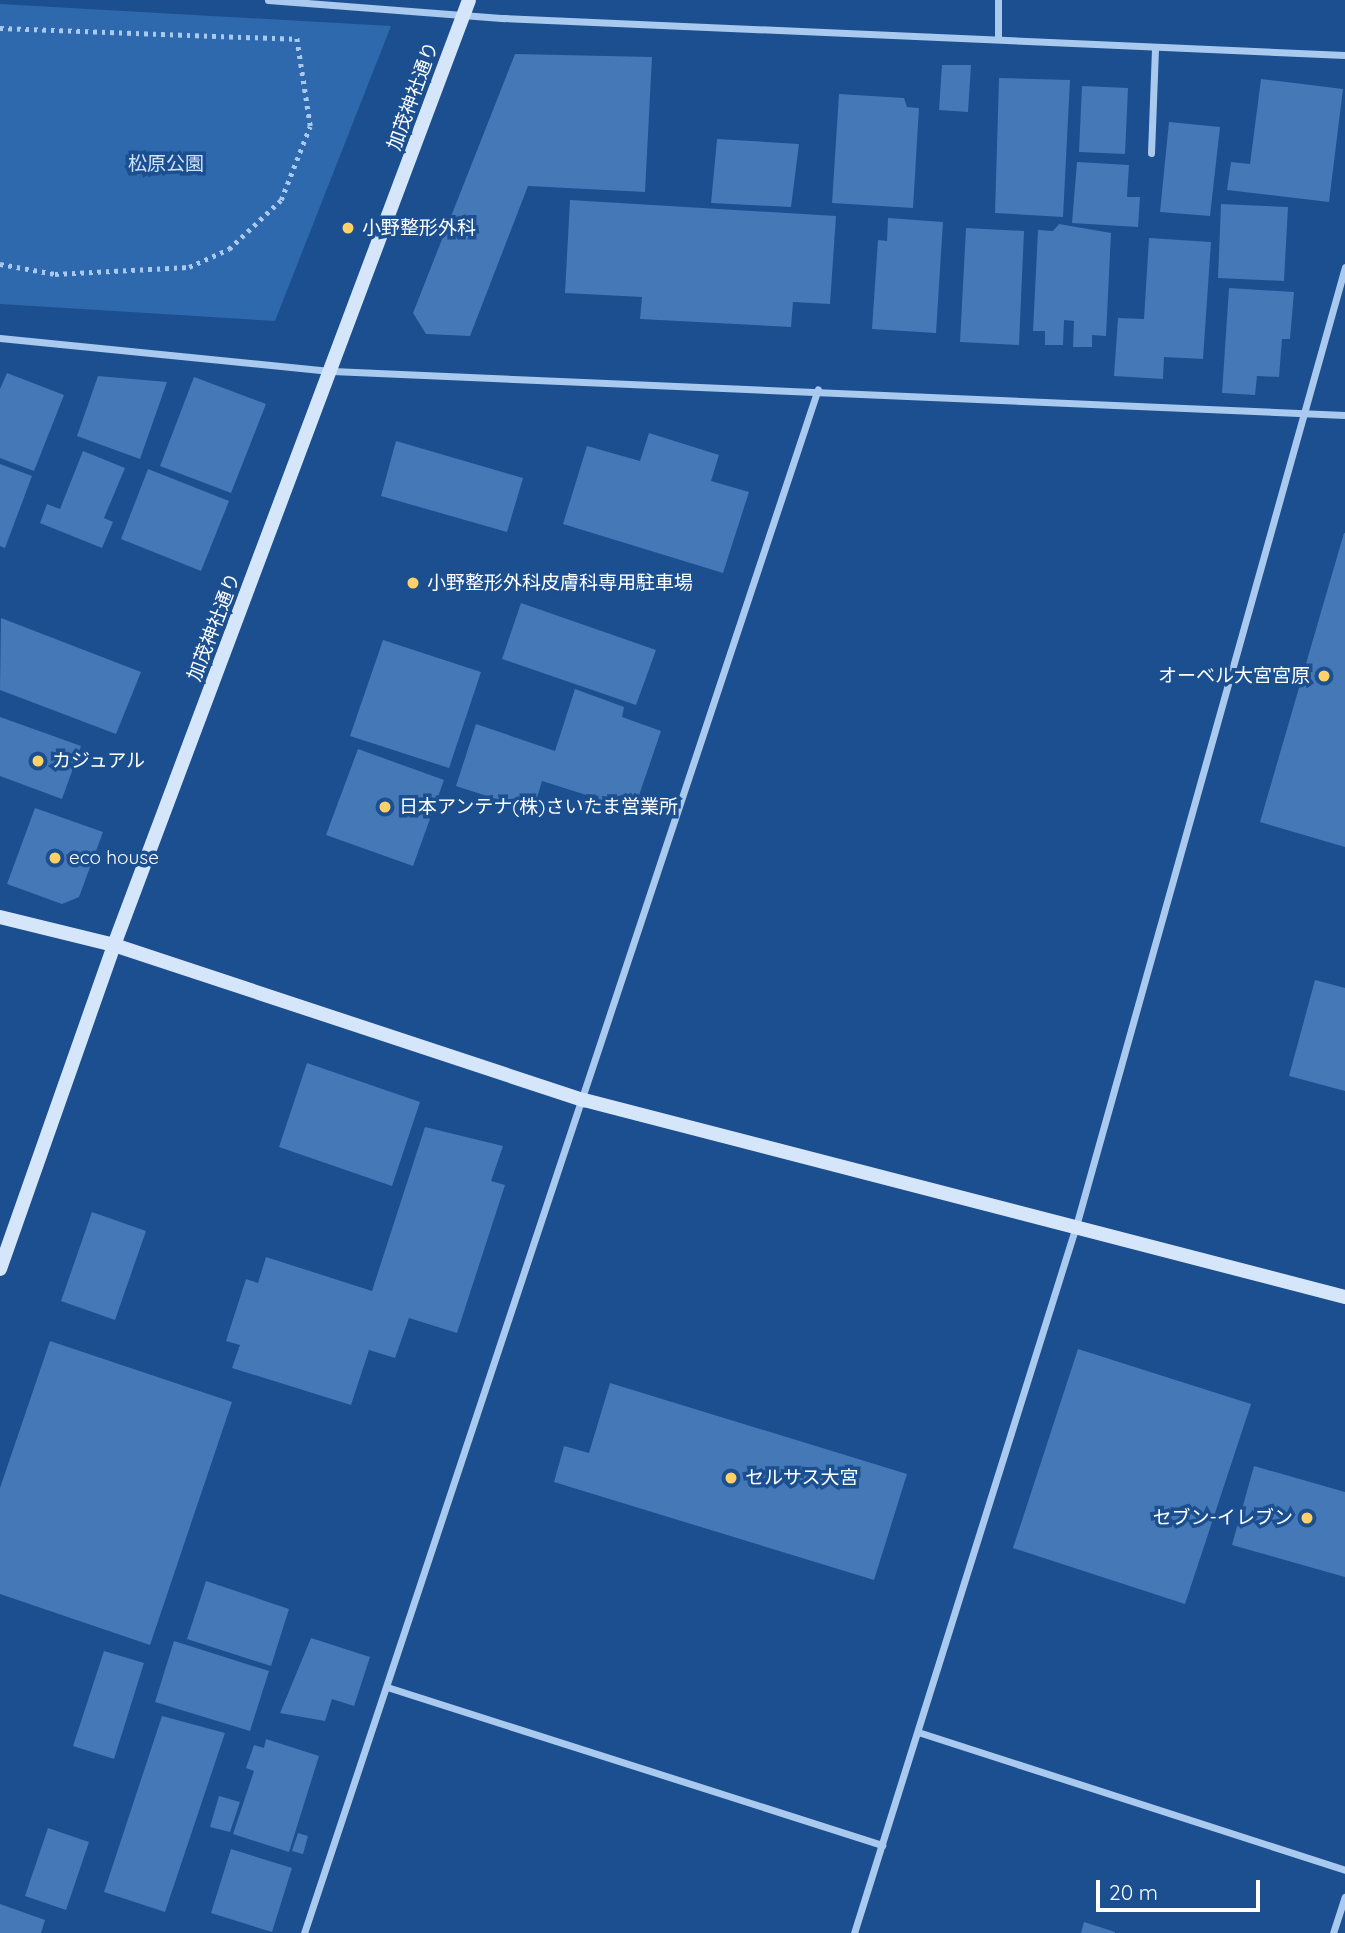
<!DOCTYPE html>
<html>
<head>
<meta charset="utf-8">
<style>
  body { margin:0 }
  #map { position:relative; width:1345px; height:1933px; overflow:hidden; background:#1b4f8f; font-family:Quicksand,"Noto Sans JP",sans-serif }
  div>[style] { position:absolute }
  .green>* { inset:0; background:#2e69ad }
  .building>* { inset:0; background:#4478b7 }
  .path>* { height:4.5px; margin-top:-2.25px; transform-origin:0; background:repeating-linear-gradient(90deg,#a9c9ee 0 3.5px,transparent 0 8.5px) }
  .street>* { height:7px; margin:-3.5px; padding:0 3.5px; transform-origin:3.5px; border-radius:3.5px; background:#a9c9ee }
  .secondary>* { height:14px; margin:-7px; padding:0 7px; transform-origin:7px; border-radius:7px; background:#d6e6fa }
  .dots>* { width:19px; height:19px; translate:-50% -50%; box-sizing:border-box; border:4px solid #1b4f8f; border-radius:50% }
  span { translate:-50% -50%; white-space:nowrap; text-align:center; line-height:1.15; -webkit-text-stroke:7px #1b4f8f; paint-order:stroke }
  .street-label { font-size:19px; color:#fff }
  .park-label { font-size:19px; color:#cfe3fa }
  .poi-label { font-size:19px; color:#fff }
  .left { translate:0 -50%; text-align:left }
  .right { translate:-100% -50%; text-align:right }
  .scale { position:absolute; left:1096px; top:1880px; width:164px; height:32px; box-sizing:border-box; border:4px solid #fff; border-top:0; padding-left:9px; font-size:21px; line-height:24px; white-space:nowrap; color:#fff; -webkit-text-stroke:5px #1b4f8f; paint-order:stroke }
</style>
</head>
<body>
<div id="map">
  <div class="green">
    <i style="clip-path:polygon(0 4px,391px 26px,275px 321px,0 304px)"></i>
  </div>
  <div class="building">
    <i style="clip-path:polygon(515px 54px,652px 57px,645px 192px,528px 186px,470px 336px,426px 334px,413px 313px)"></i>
    <i style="clip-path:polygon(942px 65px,971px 65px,968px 112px,939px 110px)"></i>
    <i style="clip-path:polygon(999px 78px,1070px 80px,1063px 217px,995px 213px)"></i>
    <i style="clip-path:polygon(1261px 79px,1343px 89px,1329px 202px,1227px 190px,1231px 162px,1250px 164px)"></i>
    <i style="clip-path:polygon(1082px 86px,1128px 88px,1125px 154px,1079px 152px)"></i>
    <i style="clip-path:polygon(839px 94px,904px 98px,907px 107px,919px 108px,913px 208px,832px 203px)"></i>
    <i style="clip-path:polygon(1169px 122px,1220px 127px,1210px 216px,1160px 212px)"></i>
    <i style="clip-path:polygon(717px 139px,799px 144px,791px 207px,711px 203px)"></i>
    <i style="clip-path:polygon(1077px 162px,1129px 165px,1127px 197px,1140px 197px,1138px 227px,1072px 223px)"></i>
    <i style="clip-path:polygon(570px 200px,836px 216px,830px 304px,793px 302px,791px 327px,640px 319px,642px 297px,565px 293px)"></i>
    <i style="clip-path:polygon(1221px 204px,1288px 207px,1284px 281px,1218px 278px)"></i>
    <i style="clip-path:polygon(888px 218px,943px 222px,936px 333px,872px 329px,878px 240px,887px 241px)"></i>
    <i style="clip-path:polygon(1059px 224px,1111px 233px,1106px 336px,1092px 335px,1092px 347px,1073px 347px,1074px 321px,1064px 320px,1063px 345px,1045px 345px,1045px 331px,1033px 331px,1038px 230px,1053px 231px)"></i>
    <i style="clip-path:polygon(966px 228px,1024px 231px,1019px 345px,960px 342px)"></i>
    <i style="clip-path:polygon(1149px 238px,1211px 242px,1203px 359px,1164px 357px,1163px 379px,1114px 376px,1118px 318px,1144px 319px)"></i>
    <i style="clip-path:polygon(1229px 288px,1294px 292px,1290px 339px,1282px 339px,1279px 377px,1257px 376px,1255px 395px,1222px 393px)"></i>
    <i style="clip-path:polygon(7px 373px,64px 395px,34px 471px,0 458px,0 389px)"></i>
    <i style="clip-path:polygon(98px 376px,167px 382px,140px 459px,77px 436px)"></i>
    <i style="clip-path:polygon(194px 377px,266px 404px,231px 493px,160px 466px)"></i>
    <i style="clip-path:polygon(649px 433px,719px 455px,711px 481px,749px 492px,723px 573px,563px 524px,587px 446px,640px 461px)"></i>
    <i style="clip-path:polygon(396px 441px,523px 478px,507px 532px,381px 496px)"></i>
    <i style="clip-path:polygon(83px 451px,125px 468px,104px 518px,113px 522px,102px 548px,40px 523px,47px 504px,60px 509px)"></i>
    <i style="clip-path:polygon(0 464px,32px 476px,5px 548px,0 546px)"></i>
    <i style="clip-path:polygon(148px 469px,229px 501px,201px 571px,121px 539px)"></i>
    <i style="clip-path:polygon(1344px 533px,1345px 533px,1345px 847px,1260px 822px)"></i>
    <i style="clip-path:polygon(521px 603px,656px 650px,636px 705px,502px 659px)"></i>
    <i style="clip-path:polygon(1px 618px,141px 672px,116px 734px,0 690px)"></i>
    <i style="clip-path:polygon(383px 640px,481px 672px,449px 768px,350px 736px)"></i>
    <i style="clip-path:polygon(575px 689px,624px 707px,622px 717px,661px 731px,634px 810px,542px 781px,533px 811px,456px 786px,476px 724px,555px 751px)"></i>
    <i style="clip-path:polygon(0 717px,81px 746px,62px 799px,0 776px)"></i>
    <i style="clip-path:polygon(358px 749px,444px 780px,413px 866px,326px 835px)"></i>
    <i style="clip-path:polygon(35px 808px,103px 832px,79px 897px,62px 904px,7px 884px)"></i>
    <i style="clip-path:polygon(1315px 980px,1345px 988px,1345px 1091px,1289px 1076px)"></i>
    <i style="clip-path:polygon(307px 1063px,420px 1102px,392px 1186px,279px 1147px)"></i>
    <i style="clip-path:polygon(425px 1127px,503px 1146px,491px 1181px,505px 1185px,457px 1333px,409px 1318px,395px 1358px,369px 1350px,351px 1405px,232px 1368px,240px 1345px,226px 1341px,246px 1279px,258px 1283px,266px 1257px,372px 1291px)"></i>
    <i style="clip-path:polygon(92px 1212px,146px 1231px,115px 1320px,61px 1301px)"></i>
    <i style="clip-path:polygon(50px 1341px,232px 1402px,150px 1645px,0 1594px,0 1488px)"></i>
    <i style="clip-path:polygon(1078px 1349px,1251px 1404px,1185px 1604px,1013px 1548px)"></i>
    <i style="clip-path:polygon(610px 1383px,907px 1474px,874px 1580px,554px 1482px,564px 1446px,589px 1453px)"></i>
    <i style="clip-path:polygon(1254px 1466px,1345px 1492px,1345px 1577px,1232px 1545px)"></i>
    <i style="clip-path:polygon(206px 1581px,289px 1609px,271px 1666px,187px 1639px)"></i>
    <i style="clip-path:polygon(311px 1638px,370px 1657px,354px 1706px,332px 1699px,325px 1721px,280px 1713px)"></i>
    <i style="clip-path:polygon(174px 1641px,269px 1671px,250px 1731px,155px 1702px)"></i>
    <i style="clip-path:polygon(104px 1651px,144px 1663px,114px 1759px,73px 1746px)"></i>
    <i style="clip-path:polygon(162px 1716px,225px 1733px,165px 1912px,104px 1892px)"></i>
    <i style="clip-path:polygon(266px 1739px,319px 1756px,289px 1852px,233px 1834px,254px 1771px,246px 1768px,254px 1745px,264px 1748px)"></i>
    <i style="clip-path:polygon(219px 1796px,240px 1802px,230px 1832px,210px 1827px)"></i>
    <i style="clip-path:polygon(48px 1828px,89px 1842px,66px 1910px,25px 1896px)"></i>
    <i style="clip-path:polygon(298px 1833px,308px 1836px,303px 1854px,292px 1851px)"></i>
    <i style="clip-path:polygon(231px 1849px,292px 1868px,272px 1932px,211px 1913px)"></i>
    <i style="clip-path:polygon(0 1904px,45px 1920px,41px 1933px,0 1933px)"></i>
    <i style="clip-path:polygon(1084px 1922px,1115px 1932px,1115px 1933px,1081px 1933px)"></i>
  </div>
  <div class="path">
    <i style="left:0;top:28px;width:295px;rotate:2.1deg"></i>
    <i style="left:0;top:264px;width:56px;rotate:10.3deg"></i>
    <i style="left:55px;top:274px;width:134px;rotate:-3deg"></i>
    <i style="left:189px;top:267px;width:44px;rotate:-24.2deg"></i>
    <i style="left:229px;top:249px;width:71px;rotate:-43.3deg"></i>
    <i style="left:281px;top:200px;width:79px;rotate:-68.6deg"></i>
    <i style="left:310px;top:126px;width:93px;rotate:-98.7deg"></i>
  </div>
  <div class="street">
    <i style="left:268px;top:0;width:237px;rotate:4.4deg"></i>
    <i style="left:504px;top:18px;width:842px;rotate:2.52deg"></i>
    <i style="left:998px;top:39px;width:39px;rotate:-90deg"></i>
    <i style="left:1151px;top:153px;width:105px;rotate:-87.8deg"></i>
    <i style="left:0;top:338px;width:334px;rotate:5.7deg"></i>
    <i style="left:332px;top:371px;width:1014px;rotate:2.49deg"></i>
    <i style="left:387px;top:1687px;width:520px;rotate:17.7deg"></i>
    <i style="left:918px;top:1732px;width:449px;rotate:17.9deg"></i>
    <i style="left:304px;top:1933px;width:1627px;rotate:-71.59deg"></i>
    <i style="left:854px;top:1933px;width:741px;rotate:-72.57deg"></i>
    <i style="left:1076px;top:1226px;width:996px;rotate:-74.33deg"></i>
    <i style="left:1333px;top:1933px;width:38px;rotate:-72deg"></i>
  </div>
  <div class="secondary">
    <i style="left:0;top:917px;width:117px;rotate:13.8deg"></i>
    <i style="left:114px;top:945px;width:495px;rotate:18.3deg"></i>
    <i style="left:584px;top:1100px;width:786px;rotate:14.51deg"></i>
    <i style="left:0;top:1269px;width:343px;rotate:-70.6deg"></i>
    <i style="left:114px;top:945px;width:1009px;rotate:-69.41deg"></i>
  </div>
  <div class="dots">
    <i style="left:348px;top:228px;background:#ffd166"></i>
    <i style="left:413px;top:583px;background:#ffd166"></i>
    <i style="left:1324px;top:676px;background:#ffd166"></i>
    <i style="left:38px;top:761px;background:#ffd166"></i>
    <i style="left:385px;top:807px;background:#ffd166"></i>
    <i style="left:55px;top:858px;background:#ffd166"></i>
    <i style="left:731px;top:1478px;background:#ffd166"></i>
    <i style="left:1307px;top:1518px;background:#ffd166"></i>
  </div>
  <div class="street-label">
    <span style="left:413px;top:96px;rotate:-70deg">加茂神社通り</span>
    <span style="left:214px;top:627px;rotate:-69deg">加茂神社通り</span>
  </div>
  <div class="park-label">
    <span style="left:166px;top:164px">松原公園</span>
  </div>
  <div class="poi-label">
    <span class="left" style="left:362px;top:228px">小野整形外科</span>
    <span class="left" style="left:427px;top:583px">小野整形外科皮膚科専用駐車場</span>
    <span class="right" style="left:1310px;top:676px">オーベル大宮宮原</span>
    <span class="left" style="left:52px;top:761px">カジュアル</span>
    <span class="left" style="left:399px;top:807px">日本アンテナ(株)さいたま営業所</span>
    <span class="left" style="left:69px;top:858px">eco house</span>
    <span class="left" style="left:745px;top:1478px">セルサス大宮</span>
    <span class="right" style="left:1293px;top:1518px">セブン-イレブン</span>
  </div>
  <div class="scale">20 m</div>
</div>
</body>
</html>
